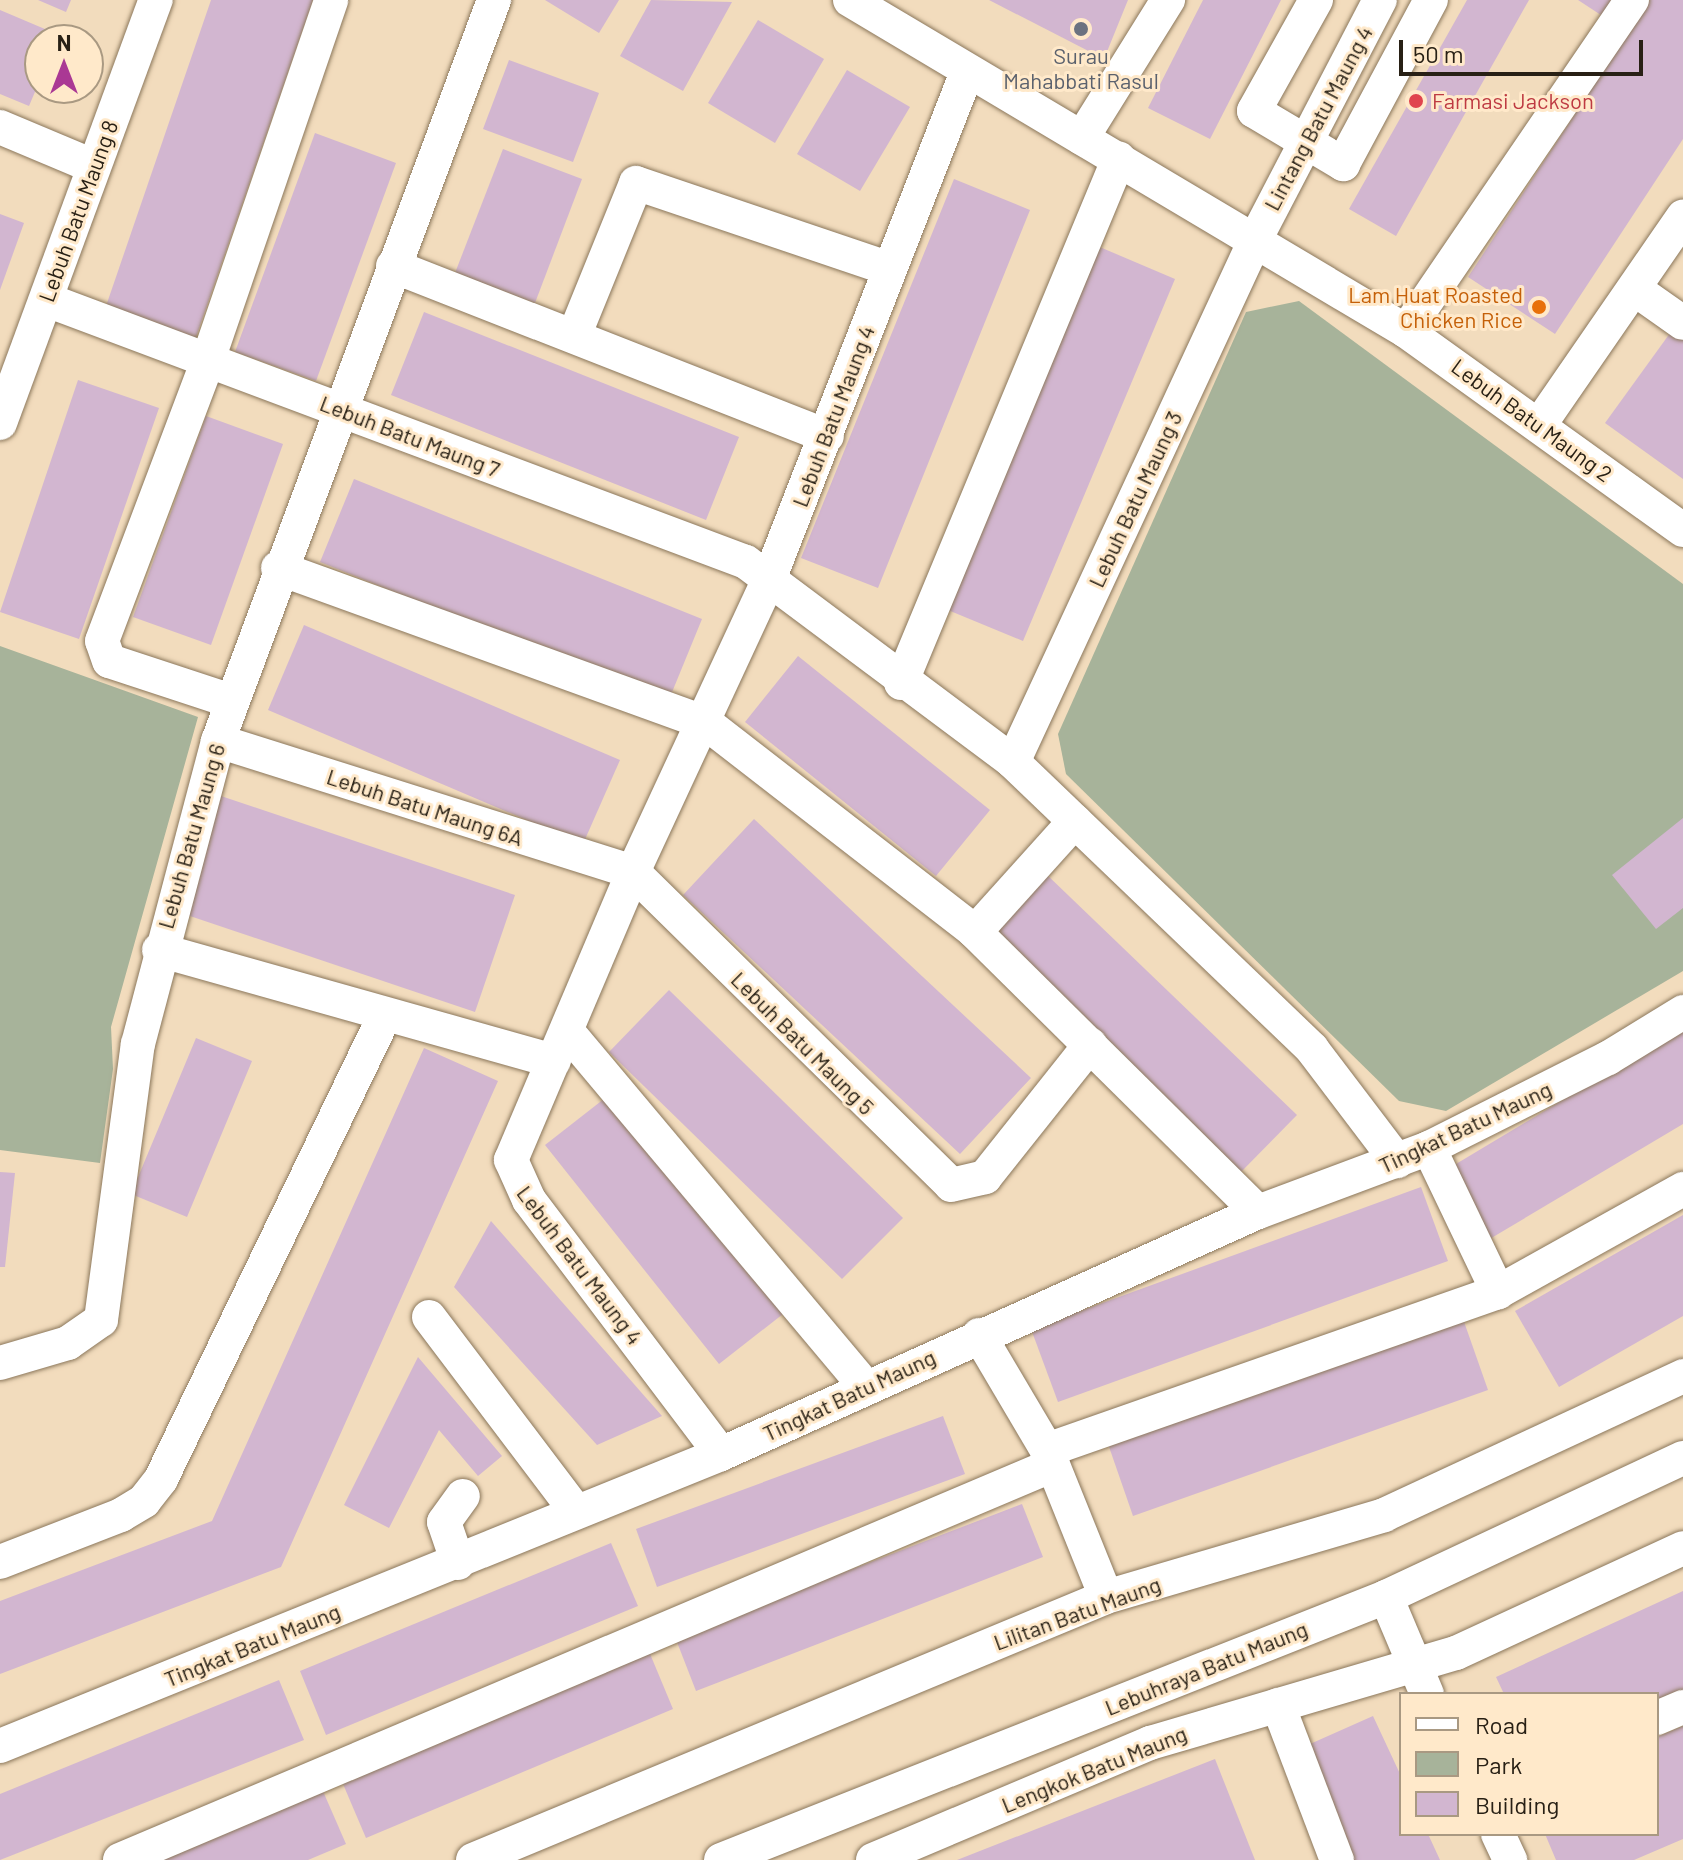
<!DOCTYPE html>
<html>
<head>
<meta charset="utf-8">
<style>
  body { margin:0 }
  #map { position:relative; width:1683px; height:1860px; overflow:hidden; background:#f2dcbd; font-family:Barlow,sans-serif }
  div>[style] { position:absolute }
  .green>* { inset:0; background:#a7b39a }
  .building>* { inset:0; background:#d2b6d0 }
  .roads { filter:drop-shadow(0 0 2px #8b775b) drop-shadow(0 0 2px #8b775b) }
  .minor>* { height:34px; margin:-17px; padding:0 17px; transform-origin:17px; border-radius:17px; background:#fff }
  .dots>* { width:22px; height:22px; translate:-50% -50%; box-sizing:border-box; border:4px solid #ffe9ca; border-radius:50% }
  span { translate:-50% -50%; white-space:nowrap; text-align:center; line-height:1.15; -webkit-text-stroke:6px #ffe9ca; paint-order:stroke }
  .worship-label { font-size:22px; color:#5b616d }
  .health-label { font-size:22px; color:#be3a42 }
  .left { translate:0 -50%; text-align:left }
  .street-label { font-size:22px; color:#282015 }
  .food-label { font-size:22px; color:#c56008 }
  .right { translate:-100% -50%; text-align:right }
  .legend { position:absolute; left:1399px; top:1692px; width:260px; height:144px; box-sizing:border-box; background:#ffe9ca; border:2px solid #a99982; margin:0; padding:10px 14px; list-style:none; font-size:24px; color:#282015 }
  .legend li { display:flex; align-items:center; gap:16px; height:40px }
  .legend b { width:40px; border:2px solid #a99982 }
  .north { position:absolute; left:24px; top:24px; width:80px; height:80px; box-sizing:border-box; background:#ffe9ca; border:2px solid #a99982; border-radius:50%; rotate:0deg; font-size:22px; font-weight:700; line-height:32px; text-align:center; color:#282015 }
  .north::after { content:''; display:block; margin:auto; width:28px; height:36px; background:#aa3894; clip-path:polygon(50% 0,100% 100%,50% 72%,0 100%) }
  .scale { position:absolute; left:1399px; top:40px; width:244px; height:36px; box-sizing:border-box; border:4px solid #282015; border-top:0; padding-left:10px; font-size:24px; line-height:28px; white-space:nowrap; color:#282015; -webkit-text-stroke:6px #ffe9ca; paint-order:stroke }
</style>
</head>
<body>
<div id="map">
  <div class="green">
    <i style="clip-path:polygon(1299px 301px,1683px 584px,1683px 971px,1446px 1111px,1399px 1101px,1066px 774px,1058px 734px,1246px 312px)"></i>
    <i style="clip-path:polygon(0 646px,198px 717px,111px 1027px,113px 1069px,100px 1163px,0 1150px)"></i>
  </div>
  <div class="building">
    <i style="clip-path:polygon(38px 0,71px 0,66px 12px)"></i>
    <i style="clip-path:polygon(211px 0,313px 0,195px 340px,105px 309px)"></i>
    <i style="clip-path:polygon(545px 0,619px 0,599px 33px)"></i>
    <i style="clip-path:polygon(651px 0,732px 2px,683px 91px,620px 56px)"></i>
    <i style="clip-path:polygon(989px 0,1128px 0,1104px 59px)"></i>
    <i style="clip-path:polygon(1203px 0,1281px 0,1210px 139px,1148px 108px)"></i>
    <i style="clip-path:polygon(1467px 0,1529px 0,1396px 236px,1349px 209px)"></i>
    <i style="clip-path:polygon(1578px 0,1619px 0,1607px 19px)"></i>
    <i style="clip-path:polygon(1650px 0,1683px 0,1683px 139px,1555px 334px,1468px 277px)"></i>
    <i style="clip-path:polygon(0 10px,59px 35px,40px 40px,40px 80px,29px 106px,0 94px)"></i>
    <i style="clip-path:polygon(758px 20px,824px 59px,775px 143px,708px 103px)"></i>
    <i style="clip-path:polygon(509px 60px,599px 93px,573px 162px,483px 129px)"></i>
    <i style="clip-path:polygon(847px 70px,910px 107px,860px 191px,797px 154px)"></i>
    <i style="clip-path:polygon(315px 133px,396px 163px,316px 381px,235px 352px)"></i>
    <i style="clip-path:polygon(503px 149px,582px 179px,535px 303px,455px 273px)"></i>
    <i style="clip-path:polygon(954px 179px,1030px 210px,878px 588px,801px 558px)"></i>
    <i style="clip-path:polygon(0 214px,24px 223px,0 290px)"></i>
    <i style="clip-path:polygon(1095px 245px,1175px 279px,1023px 641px,943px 608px)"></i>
    <i style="clip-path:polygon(424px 312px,739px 437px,706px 520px,391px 395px)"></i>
    <i style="clip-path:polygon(1673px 329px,1683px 337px,1683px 479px,1605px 423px)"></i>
    <i style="clip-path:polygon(78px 380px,159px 408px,79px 639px,0 612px)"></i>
    <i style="clip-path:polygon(206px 416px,283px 444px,211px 645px,133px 617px)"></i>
    <i style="clip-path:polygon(354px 479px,702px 619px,668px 702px,320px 562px)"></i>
    <i style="clip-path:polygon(304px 625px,620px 760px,583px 844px,268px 710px)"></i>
    <i style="clip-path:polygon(798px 656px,990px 810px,936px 876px,745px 722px)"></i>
    <i style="clip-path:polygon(221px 796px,515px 895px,475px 1012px,181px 913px)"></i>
    <i style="clip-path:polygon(1683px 818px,1683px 908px,1656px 929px,1612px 875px)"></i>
    <i style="clip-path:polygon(754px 819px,1031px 1078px,960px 1154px,683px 895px)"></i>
    <i style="clip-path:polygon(1044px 872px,1297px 1115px,1239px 1174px,987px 930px)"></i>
    <i style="clip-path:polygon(669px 990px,903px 1218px,842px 1279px,609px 1052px)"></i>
    <i style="clip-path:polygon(1683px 1028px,1683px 1124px,1488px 1240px,1446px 1170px)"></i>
    <i style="clip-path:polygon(196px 1038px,252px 1061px,187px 1217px,131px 1194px)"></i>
    <i style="clip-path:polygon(424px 1048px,498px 1081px,281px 1567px,0 1674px,0 1601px,212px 1521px)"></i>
    <i style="clip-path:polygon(609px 1095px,783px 1314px,719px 1364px,545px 1145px)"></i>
    <i style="clip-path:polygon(0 1172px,15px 1173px,5px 1267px,0 1267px)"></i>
    <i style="clip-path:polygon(1421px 1187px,1448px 1261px,1058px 1402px,1031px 1329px)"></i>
    <i style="clip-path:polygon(1683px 1215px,1683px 1316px,1559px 1387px,1515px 1311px)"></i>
    <i style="clip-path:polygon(491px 1221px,662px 1416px,597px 1445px,454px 1287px)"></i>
    <i style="clip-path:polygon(1462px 1316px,1488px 1390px,1133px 1516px,1107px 1441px)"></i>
    <i style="clip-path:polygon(418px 1357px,502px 1456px,478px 1476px,439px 1430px,389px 1528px,344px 1505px)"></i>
    <i style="clip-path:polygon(943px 1416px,965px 1474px,657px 1587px,636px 1529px)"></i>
    <i style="clip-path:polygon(1022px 1504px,1043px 1557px,696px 1691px,675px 1637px)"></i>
    <i style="clip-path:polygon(611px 1543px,638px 1606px,326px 1735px,300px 1671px)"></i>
    <i style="clip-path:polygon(1683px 1591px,1683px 1699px,1657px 1711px,1657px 1694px,1504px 1694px,1496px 1677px)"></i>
    <i style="clip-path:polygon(648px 1649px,673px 1709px,366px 1838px,340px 1777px)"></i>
    <i style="clip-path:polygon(279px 1680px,304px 1740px,0 1860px,0 1794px)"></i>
    <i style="clip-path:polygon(1373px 1716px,1401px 1776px,1401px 1834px,1428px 1834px,1440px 1860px,1352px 1860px,1301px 1748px)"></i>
    <i style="clip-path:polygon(1683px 1726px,1683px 1839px,1634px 1860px,1556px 1860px,1545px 1834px,1657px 1834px,1657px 1737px)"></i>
    <i style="clip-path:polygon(1215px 1759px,1255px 1860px,957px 1860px)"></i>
    <i style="clip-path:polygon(319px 1782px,346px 1844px,308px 1860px,139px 1860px)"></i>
  </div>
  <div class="roads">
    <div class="minor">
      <i style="left:850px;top:0;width:647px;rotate:30.77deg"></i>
      <i style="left:1406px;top:331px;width:341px;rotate:35.7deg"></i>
      <i style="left:1316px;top:0;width:127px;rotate:119.2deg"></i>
      <i style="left:1254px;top:111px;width:104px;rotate:30.8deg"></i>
      <i style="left:1343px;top:164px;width:186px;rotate:-61.8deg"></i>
      <i style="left:0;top:127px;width:101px;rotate:22.8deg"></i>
      <i style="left:1082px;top:138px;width:163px;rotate:-58.1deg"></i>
      <i style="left:393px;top:266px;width:466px;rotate:21.4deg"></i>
      <i style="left:1636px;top:290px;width:57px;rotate:35.1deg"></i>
      <i style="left:47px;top:300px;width:746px;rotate:20.55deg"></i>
      <i style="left:746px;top:562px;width:334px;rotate:36.8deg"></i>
      <i style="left:1013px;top:762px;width:414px;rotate:43.8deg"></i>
      <i style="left:1312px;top:1049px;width:141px;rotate:52.8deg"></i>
      <i style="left:1406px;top:331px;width:401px;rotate:-55.7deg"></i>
      <i style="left:574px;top:336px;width:165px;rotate:-67.9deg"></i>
      <i style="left:636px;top:183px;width:268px;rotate:18.7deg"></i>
      <i style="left:0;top:423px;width:451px;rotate:-69.8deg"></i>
      <i style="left:1540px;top:424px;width:252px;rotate:-55.4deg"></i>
      <i style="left:278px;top:568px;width:455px;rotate:19.9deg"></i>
      <i style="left:706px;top:723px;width:341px;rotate:37.8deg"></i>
      <i style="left:975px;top:932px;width:398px;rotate:44.7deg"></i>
      <i style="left:901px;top:683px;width:568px;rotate:-67.45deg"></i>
      <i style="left:231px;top:701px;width:128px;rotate:-161.8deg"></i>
      <i style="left:109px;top:661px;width:21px;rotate:-109deg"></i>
      <i style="left:102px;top:641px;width:300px;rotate:-69.3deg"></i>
      <i style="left:208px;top:360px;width:380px;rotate:-71.1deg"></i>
      <i style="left:218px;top:741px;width:435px;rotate:17.5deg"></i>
      <i style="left:633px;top:872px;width:446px;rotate:44.5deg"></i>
      <i style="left:951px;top:1185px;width:35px;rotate:-13deg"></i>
      <i style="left:985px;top:1177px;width:169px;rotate:-51.5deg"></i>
      <i style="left:1013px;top:762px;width:580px;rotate:-65.11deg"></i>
      <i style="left:1257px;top:236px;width:266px;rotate:-62.5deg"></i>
      <i style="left:975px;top:932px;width:149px;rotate:-48deg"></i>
      <i style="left:159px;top:950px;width:410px;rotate:15.7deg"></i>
      <i style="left:567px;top:1031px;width:466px;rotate:50deg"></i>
      <i style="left:1429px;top:1148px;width:160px;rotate:64.4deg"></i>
      <i style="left:429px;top:1317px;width:242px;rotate:52.9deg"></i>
      <i style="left:979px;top:1335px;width:134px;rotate:59.4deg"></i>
      <i style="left:1047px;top:1450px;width:158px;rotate:68.1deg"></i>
      <i style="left:0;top:1363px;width:71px;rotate:-16.4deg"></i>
      <i style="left:68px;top:1343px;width:40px;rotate:-34.9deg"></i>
      <i style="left:101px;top:1320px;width:278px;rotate:-82.4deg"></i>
      <i style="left:138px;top:1044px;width:313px;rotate:-75.2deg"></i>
      <i style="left:218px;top:741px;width:791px;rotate:-69.57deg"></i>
      <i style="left:1047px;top:1450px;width:478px;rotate:-19.3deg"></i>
      <i style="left:1498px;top:1292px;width:212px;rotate:-29.1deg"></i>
      <i style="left:721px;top:1454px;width:318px;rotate:-127.1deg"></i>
      <i style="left:529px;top:1200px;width:44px;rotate:-114.2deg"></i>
      <i style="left:511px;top:1160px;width:313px;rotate:-67deg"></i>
      <i style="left:633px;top:872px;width:325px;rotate:-65.1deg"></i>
      <i style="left:770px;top:577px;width:542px;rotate:-68.69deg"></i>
      <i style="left:0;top:1562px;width:130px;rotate:-21.2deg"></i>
      <i style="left:121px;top:1515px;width:27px;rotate:-31deg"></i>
      <i style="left:144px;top:1501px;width:28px;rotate:-52deg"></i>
      <i style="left:161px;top:1479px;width:515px;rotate:-64.23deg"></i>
      <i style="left:458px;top:1563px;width:43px;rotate:-108.9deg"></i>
      <i style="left:444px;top:1522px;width:32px;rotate:-54deg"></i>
      <i style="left:1386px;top:1597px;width:105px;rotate:67.1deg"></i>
      <i style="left:1278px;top:1705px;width:166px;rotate:69.2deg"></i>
      <i style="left:1657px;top:1718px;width:28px;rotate:-23deg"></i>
      <i style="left:0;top:1746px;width:778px;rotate:-22.05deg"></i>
      <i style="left:721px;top:1454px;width:589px;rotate:-24.26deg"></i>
      <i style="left:1258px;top:1212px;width:183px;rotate:-20.5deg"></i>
      <i style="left:1429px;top:1148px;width:200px;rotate:-26.7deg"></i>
      <i style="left:1608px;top:1058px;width:88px;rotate:-31.5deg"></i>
      <i style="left:1498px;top:1834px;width:29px;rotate:65deg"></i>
      <i style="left:120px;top:1860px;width:1013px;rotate:-22.95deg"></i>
      <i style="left:473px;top:1860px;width:685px;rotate:-22.56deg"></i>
      <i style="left:1106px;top:1597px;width:290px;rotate:-16.4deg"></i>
      <i style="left:1384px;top:1515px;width:330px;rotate:-24.9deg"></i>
      <i style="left:721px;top:1860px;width:715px;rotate:-21.58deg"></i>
      <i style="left:1386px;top:1597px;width:328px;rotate:-25.1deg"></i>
      <i style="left:873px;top:1860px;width:301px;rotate:-22.9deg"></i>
      <i style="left:1150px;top:1743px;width:319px;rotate:-16.4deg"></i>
      <i style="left:1456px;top:1653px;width:250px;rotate:-24.8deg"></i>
    </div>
  </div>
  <div class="dots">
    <i style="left:1081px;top:29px;background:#6b7280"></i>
    <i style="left:1416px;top:101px;background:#e0444e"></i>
    <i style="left:1539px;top:307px;background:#e8710a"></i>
  </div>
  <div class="worship-label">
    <span style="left:1081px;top:68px">Surau<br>Mahabbati Rasul</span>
  </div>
  <div class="health-label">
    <span class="left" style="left:1432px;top:101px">Farmasi Jackson</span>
  </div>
  <div class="street-label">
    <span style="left:1318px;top:118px;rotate:-62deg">Lintang Batu Maung 4</span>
    <span style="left:78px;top:211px;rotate:-70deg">Lebuh Batu Maung 8</span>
    <span style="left:833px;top:416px;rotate:-69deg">Lebuh Batu Maung 4</span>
    <span style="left:1532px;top:420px;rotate:36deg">Lebuh Batu Maung 2</span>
    <span style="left:410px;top:436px;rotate:21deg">Lebuh Batu Maung 7</span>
    <span style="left:1135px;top:499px;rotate:-65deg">Lebuh Batu Maung 3</span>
    <span style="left:425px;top:807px;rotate:18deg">Lebuh Batu Maung 6A</span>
    <span style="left:191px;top:836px;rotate:-74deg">Lebuh Batu Maung 6</span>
    <span style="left:803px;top:1043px;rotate:45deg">Lebuh Batu Maung 5</span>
    <span style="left:1465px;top:1127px;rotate:-25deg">Tingkat Batu Maung</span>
    <span style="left:580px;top:1265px;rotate:53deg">Lebuh Batu Maung 4</span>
    <span style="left:849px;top:1395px;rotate:-25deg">Tingkat Batu Maung</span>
    <span style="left:1077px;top:1613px;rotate:-20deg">Lilitan Batu Maung</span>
    <span style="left:252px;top:1645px;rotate:-22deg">Tingkat Batu Maung</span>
    <span style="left:1206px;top:1668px;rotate:-22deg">Lebuhraya Batu Maung</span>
    <span style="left:1094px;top:1769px;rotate:-22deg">Lengkok Batu Maung</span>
  </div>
  <div class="food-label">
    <span class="right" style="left:1523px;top:307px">Lam Huat Roasted<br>Chicken Rice</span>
  </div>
  <ul class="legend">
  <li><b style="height:10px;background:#fff"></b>Road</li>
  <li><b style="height:22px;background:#a7b39a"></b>Park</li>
  <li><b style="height:22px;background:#d2b6d0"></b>Building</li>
  </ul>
  <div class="north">N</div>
  <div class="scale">50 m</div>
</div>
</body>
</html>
